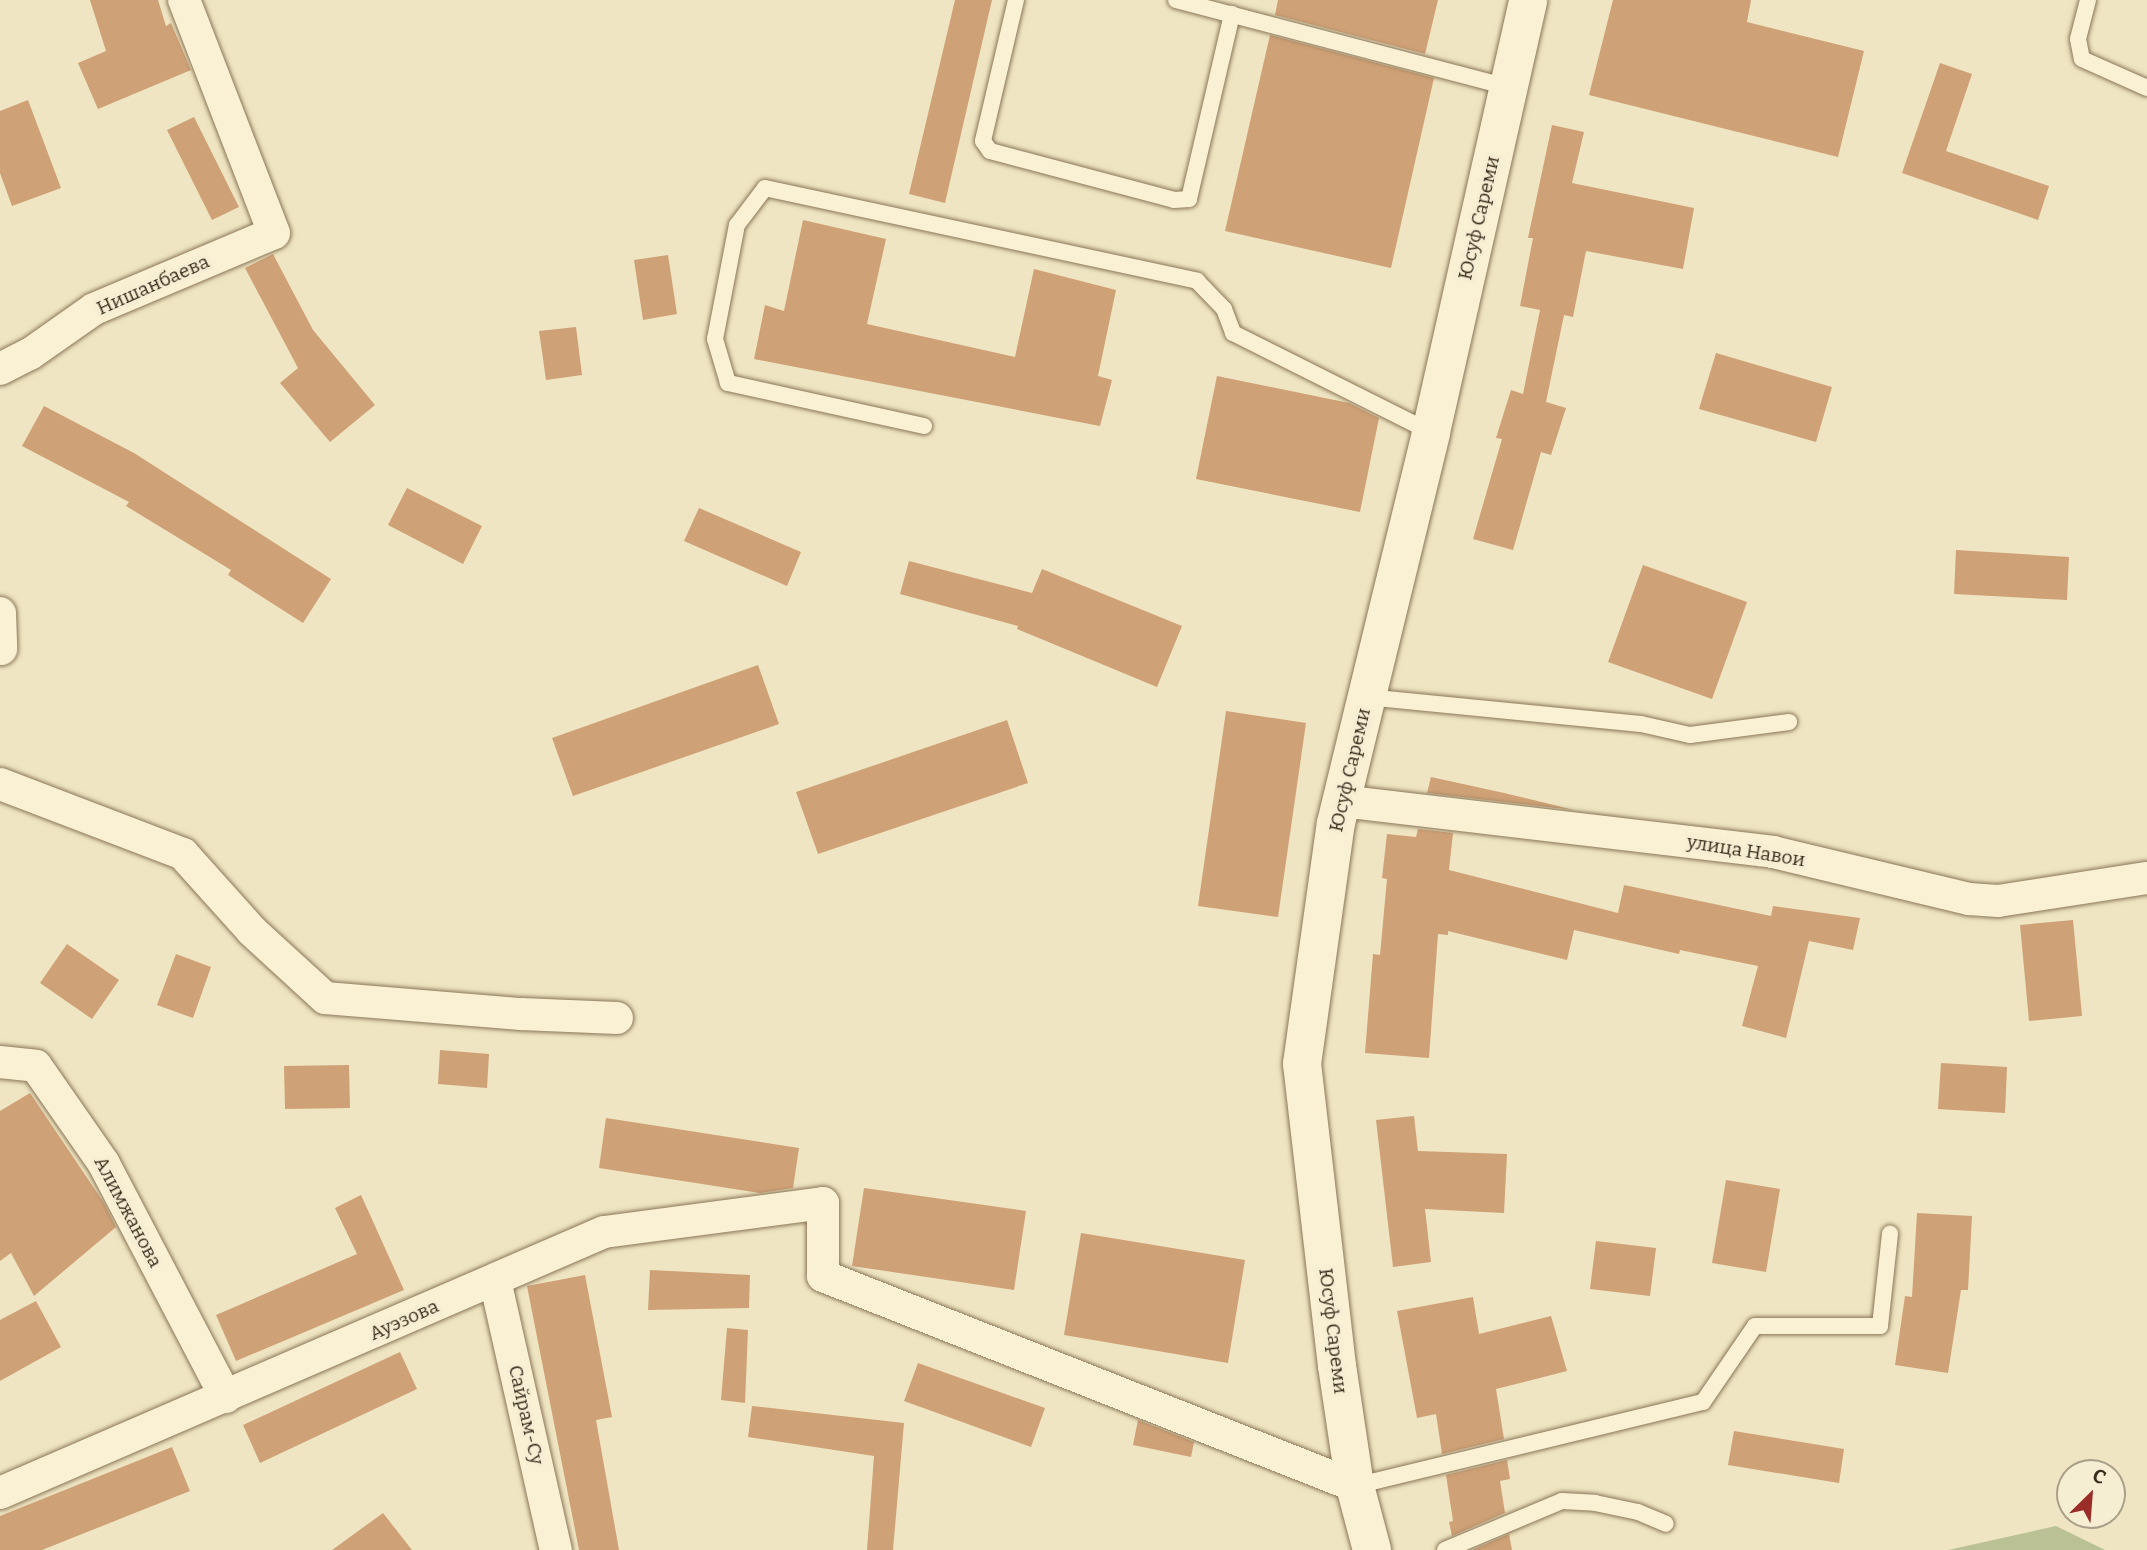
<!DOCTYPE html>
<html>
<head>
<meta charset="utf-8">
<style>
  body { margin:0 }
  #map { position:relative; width:2147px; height:1550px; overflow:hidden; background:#efe5c2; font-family:Bitter,serif }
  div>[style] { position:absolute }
  .cemetery>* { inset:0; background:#bac295 }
  .building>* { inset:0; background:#cfa176 }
  .roads { filter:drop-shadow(0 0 2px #8a7658) drop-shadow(0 0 2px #8a7658) }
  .lane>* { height:16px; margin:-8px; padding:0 8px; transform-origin:8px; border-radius:8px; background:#faf1d5 }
  .street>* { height:32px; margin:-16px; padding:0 16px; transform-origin:16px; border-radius:16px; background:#faf1d5 }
  .secondary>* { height:38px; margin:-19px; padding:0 19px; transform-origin:19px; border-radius:19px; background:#faf1d5 }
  span { translate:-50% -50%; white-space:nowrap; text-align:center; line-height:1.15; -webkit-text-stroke:6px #f6eed2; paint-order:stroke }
  .street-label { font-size:19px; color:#392c1d }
  .north { position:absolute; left:2056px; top:1459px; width:70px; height:70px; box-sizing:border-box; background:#f6eed2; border:2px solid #aaa08a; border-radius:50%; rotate:25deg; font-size:19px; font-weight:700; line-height:28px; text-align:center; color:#392c1d }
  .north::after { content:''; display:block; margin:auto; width:24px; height:32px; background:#9a2d27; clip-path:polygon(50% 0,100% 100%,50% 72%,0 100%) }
</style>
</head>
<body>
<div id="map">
  <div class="cemetery">
    <i style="clip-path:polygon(2056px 1526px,2105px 1550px,1948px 1550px)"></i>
  </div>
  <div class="building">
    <i style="clip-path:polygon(90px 0,158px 0,166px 26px,171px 23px,191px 70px,98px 109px,78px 63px,106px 51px)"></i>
    <i style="clip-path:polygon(955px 0,992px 0,945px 203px,909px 194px)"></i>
    <i style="clip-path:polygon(1278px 0,1438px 0,1425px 54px,1275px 15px)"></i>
    <i style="clip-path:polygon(1613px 0,1751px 0,1747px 22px,1864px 51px,1838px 157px,1589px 95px)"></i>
    <i style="clip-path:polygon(1270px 35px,1434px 78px,1391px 268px,1225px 231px)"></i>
    <i style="clip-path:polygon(1940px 63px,1972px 74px,1946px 151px,2049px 186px,2038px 220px,1902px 173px)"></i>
    <i style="clip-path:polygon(28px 100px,61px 188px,12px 206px,0 173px,0 111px)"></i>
    <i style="clip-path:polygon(194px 117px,239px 207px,212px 220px,167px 130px)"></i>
    <i style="clip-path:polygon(1552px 125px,1584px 132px,1572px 183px,1694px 208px,1683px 269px,1586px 251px,1573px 317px,1564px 315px,1546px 402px,1566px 408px,1551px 455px,1541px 452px,1513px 550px,1473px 539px,1502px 439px,1496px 438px,1511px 390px,1523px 394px,1540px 310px,1520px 306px,1533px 238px,1528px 238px)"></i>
    <i style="clip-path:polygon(803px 220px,886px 239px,867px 324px,1015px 357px,1034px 269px,1116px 290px,1098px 376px,1112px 380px,1100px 426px,754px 359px,765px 305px,784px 311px)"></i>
    <i style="clip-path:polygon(273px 254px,313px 330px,375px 405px,330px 442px,280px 383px,298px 368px,245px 268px)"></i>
    <i style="clip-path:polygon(668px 255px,677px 314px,643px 320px,634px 260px)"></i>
    <i style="clip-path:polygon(576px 327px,582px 375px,546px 380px,539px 331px)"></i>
    <i style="clip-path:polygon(1716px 353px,1832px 387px,1816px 442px,1699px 409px)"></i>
    <i style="clip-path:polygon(1217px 376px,1349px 403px,1379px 418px,1360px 512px,1196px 479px)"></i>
    <i style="clip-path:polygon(44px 406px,134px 453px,331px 579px,303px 623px,228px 575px,231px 570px,126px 506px,129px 502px,22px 446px)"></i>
    <i style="clip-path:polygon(407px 488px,482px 526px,463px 564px,388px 525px)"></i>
    <i style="clip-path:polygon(699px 508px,801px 552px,787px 586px,684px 541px)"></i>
    <i style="clip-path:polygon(1956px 550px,2069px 557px,2067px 600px,1954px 594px)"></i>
    <i style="clip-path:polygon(909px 561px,1032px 593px,1042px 569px,1182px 626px,1157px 687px,1017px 629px,1018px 626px,900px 594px)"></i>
    <i style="clip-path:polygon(1643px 565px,1747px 602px,1712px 699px,1608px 662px)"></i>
    <i style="clip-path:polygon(758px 665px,779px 724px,573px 796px,552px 738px)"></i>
    <i style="clip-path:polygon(1226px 711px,1306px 723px,1278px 917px,1198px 906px)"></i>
    <i style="clip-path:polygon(1007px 720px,1028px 783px,818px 854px,796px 792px)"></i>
    <i style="clip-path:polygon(1431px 777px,1504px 793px,1574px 810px,1427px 793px)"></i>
    <i style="clip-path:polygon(1418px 829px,1453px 833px,1449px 870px,1618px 913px,1624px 885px,1771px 916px,1773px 906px,1860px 918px,1853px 950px,1809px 941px,1786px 1038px,1742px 1026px,1758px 966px,1680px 950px,1679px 954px,1574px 930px,1567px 960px,1448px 931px,1448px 935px,1438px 934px,1429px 1058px,1365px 1053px,1373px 954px,1380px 955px,1387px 879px,1382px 878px,1387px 834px,1416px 837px)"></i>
    <i style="clip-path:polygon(2073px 920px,2082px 1016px,2029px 1021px,2020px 925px)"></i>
    <i style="clip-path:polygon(67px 944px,119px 980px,92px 1019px,40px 983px)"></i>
    <i style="clip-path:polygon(176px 954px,211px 967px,193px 1018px,157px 1005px)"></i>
    <i style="clip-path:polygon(440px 1050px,489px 1054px,487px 1088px,438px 1084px)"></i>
    <i style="clip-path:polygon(1941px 1063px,2007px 1067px,2005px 1113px,1938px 1109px)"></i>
    <i style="clip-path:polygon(349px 1065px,350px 1108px,285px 1109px,284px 1066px)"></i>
    <i style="clip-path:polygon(30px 1093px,104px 1203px,116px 1227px,34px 1296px,11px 1253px,0 1261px,0 1111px)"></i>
    <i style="clip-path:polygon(1414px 1116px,1418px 1151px,1507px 1154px,1504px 1213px,1425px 1209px,1431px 1262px,1393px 1267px,1376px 1120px)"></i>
    <i style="clip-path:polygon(606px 1118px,799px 1148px,793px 1188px,760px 1193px,599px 1168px)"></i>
    <i style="clip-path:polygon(1726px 1180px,1780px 1189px,1766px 1272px,1712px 1263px)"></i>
    <i style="clip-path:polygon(864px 1188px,1026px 1211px,1014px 1290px,852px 1266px)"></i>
    <i style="clip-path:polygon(361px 1195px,404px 1290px,236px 1361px,216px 1315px,357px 1254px,335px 1208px)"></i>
    <i style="clip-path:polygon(1917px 1213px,1972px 1216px,1968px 1290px,1961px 1290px,1948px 1373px,1895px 1365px,1905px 1296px,1912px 1297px)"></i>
    <i style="clip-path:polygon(1081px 1233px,1245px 1260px,1228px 1363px,1064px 1335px)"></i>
    <i style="clip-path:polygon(1596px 1241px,1656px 1248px,1650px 1296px,1590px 1289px)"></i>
    <i style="clip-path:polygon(650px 1270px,750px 1275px,749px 1308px,648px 1310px)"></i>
    <i style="clip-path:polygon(585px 1275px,612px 1417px,596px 1420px,619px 1550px,579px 1550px,527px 1286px)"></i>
    <i style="clip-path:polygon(1473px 1297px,1479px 1334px,1551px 1316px,1567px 1371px,1496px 1389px,1504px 1439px,1442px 1454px,1436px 1414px,1417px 1418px,1397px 1311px)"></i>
    <i style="clip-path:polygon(36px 1301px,61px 1347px,0 1381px,0 1320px)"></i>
    <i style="clip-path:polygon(727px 1328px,748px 1330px,745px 1403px,721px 1400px)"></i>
    <i style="clip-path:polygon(400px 1352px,417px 1389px,260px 1463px,243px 1425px)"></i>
    <i style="clip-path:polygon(918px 1363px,1045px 1408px,1031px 1447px,904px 1401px)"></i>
    <i style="clip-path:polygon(752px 1406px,904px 1423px,893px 1550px,867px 1550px,874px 1456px,748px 1437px)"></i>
    <i style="clip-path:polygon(1138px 1420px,1194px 1442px,1191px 1457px,1133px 1445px)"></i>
    <i style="clip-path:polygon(1734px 1431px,1844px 1449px,1839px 1483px,1728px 1465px)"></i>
    <i style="clip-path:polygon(172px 1447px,190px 1491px,42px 1550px,0 1550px,0 1516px)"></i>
    <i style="clip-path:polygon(1507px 1460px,1510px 1479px,1500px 1481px,1505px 1513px,1452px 1536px,1449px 1522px,1453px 1521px,1446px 1475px)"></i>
    <i style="clip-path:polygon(383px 1513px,412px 1550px,332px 1550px)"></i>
    <i style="clip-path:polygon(1509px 1534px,1512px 1550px,1472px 1550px)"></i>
  </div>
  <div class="roads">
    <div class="lane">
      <i style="left:1016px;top:0;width:145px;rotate:103.2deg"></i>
      <i style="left:983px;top:141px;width:12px;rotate:55deg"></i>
      <i style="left:990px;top:151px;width:190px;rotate:14.9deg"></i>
      <i style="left:1174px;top:200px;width:15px;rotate:-4deg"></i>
      <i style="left:1189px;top:199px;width:190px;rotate:-76.9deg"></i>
      <i style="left:1176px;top:0;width:343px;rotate:14.7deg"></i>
      <i style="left:2088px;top:0;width:40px;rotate:104.4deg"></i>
      <i style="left:2078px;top:39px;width:20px;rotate:79deg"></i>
      <i style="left:2082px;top:59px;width:71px;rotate:24deg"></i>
      <i style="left:924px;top:426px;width:201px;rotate:-167.6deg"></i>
      <i style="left:728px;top:383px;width:46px;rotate:-106.5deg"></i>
      <i style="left:715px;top:339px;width:116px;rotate:-79.1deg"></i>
      <i style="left:737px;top:225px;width:46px;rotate:-52.9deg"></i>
      <i style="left:765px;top:188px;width:442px;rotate:12.1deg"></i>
      <i style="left:1197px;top:281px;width:39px;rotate:46deg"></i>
      <i style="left:1224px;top:309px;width:26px;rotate:69deg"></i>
      <i style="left:1233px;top:333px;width:221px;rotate:26.6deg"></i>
      <i style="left:1366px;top:697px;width:276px;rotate:5.6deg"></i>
      <i style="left:1641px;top:724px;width:50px;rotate:12.7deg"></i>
      <i style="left:1690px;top:735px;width:100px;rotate:-7.5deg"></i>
      <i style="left:1355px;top:1486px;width:358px;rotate:-13.6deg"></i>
      <i style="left:1703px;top:1402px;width:92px;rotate:-55.6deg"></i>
      <i style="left:1755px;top:1326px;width:125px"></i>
      <i style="left:1880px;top:1326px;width:93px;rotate:-83.8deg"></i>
      <i style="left:1445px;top:1550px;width:127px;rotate:-22.7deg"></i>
      <i style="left:1562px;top:1501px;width:33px;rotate:3deg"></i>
      <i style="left:1595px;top:1503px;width:44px;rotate:11.8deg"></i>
      <i style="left:1638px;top:1512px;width:30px;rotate:23deg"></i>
    </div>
    <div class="street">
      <i style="left:0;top:369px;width:34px;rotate:-27deg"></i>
      <i style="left:30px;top:354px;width:78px;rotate:-35.1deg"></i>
      <i style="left:94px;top:309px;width:195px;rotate:-22.9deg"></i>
      <i style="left:274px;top:233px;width:250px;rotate:-111.1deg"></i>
      <i style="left:0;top:613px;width:36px;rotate:88deg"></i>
      <i style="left:0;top:784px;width:196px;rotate:20.9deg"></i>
      <i style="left:183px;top:854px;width:103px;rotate:48.1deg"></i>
      <i style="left:252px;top:931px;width:99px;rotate:42.5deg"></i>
      <i style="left:325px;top:998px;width:197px;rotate:4.7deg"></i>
      <i style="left:521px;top:1014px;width:96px;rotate:2.4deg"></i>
      <i style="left:1341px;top:801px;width:435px;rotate:6.7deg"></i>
      <i style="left:1773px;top:852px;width:202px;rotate:13.5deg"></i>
      <i style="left:1969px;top:899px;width:29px;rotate:4deg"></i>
      <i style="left:1998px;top:901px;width:151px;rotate:-8.8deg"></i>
      <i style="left:0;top:1062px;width:36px;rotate:6deg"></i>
      <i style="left:36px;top:1066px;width:119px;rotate:55.2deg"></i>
      <i style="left:104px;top:1164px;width:263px;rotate:62.4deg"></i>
      <i style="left:495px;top:1280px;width:277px;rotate:77.3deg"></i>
      <i style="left:0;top:1493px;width:658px;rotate:-23.37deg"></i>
      <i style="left:604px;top:1232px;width:221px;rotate:-7.5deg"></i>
      <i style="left:823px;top:1203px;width:73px;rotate:90deg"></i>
      <i style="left:823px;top:1276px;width:572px;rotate:21.54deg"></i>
    </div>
    <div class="secondary">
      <i style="left:1372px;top:1550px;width:66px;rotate:-104.9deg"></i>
      <i style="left:1355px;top:1486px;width:121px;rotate:-98.5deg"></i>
      <i style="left:1337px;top:1366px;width:304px;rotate:-96.6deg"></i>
      <i style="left:1302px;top:1064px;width:243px;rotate:-82deg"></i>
      <i style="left:1336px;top:823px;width:402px;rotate:-76.3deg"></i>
      <i style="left:1431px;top:432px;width:443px;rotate:-77.3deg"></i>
    </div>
  </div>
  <div class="street-label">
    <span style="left:1479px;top:218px;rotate:-77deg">Юсуф Сареми</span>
    <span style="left:153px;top:285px;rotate:-24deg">Нишанбаева</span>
    <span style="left:1350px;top:770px;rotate:-77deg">Юсуф Сареми</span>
    <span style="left:1746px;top:851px;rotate:9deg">улица Навои</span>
    <span style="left:128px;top:1212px;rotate:62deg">Алимжанова</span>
    <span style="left:404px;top:1320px;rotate:-24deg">Ауэзова</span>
    <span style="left:1333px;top:1331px;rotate:83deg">Юсуф Сареми</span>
    <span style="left:526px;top:1415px;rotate:77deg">Сайрам-Су</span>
  </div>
  <div class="north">С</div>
</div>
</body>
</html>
